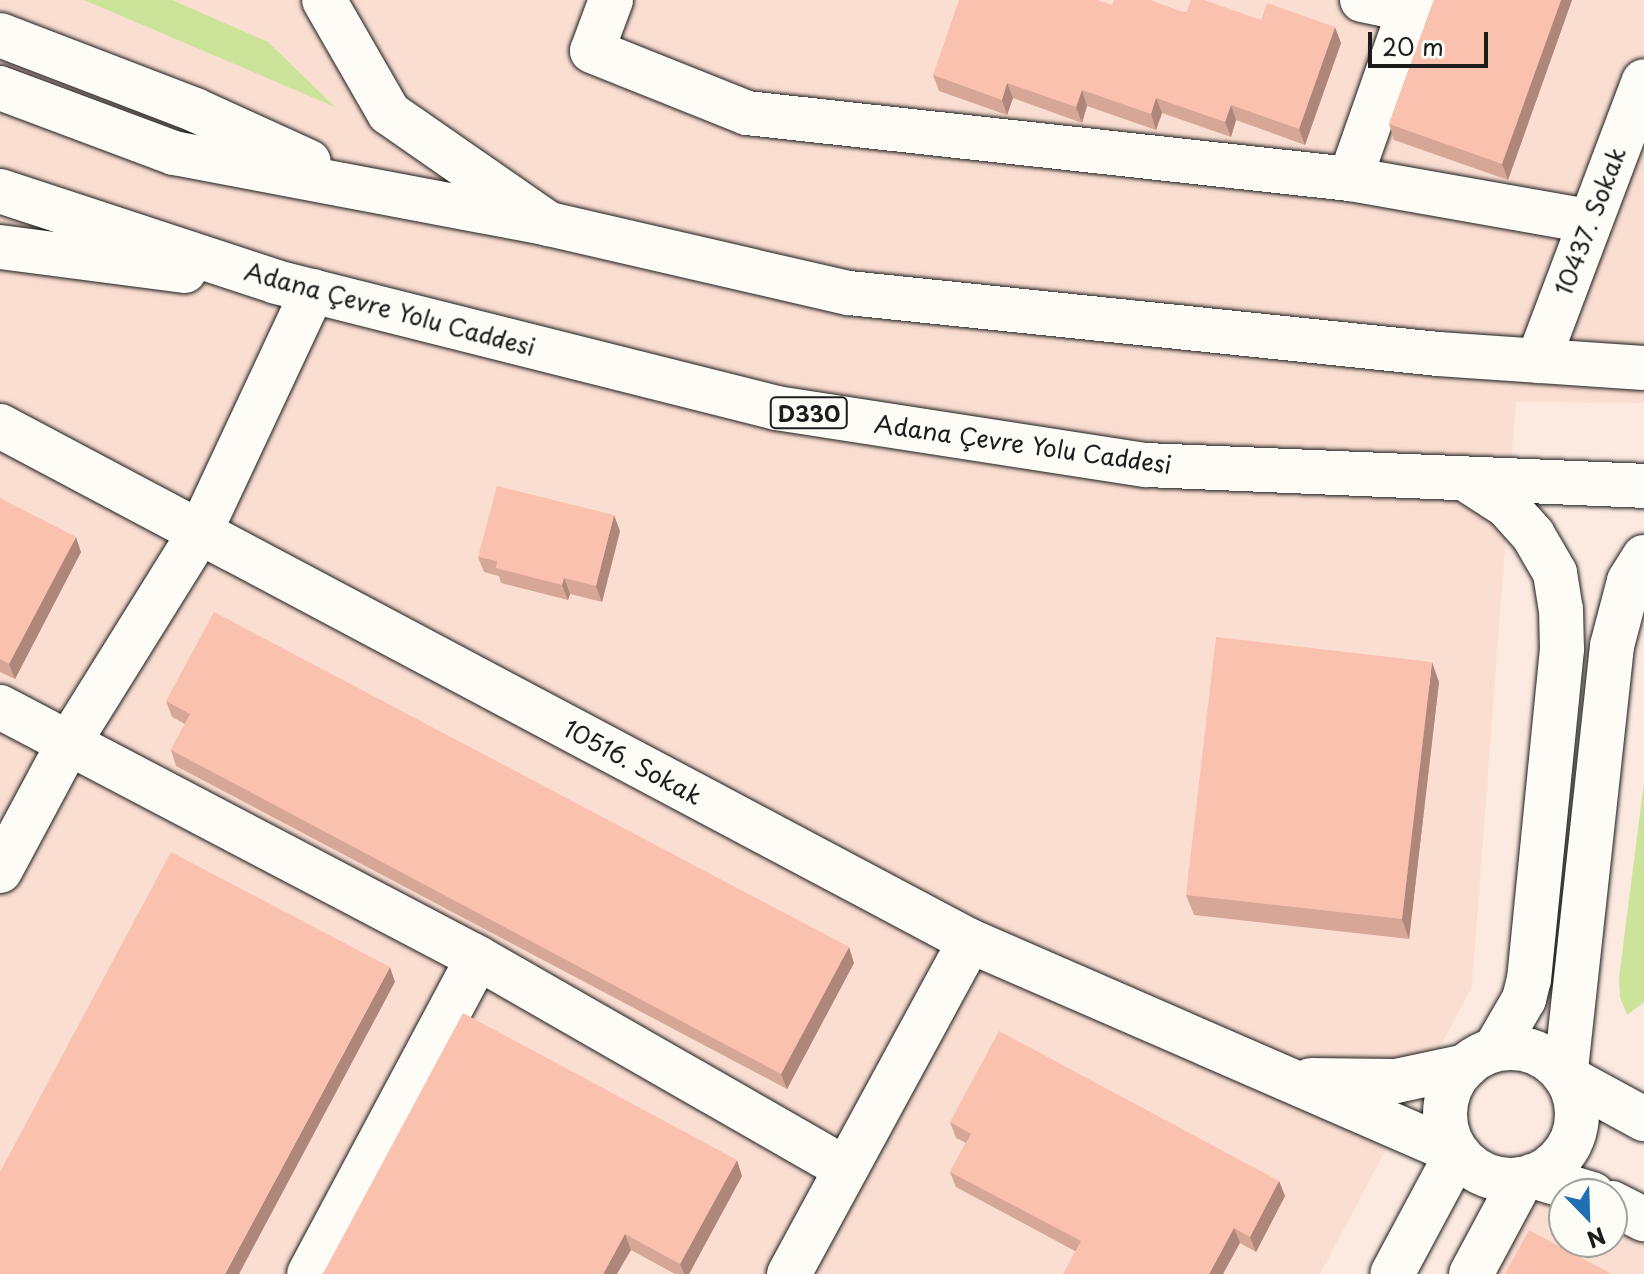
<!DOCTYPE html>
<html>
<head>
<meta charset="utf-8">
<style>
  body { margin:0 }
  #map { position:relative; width:1644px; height:1274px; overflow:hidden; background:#fceae1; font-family:"Playpen Sans",sans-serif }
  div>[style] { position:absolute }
  .built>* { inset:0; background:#fbded2 }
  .green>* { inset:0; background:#cbe49a }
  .roads { filter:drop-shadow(0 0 2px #1c1c1c) drop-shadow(0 0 2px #1c1c1c) }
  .minor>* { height:44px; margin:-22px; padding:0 22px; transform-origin:22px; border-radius:22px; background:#fdfcf7 }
  .minor>.ring { margin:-22px; padding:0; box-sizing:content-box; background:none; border:44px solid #fdfcf7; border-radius:50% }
  .highway>* { height:44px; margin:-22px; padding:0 22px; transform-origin:22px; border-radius:22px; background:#fdfcf7 }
  .wall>* { inset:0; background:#d6a696 }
  .shaded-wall>* { inset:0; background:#ae877a }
  .building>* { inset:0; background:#f9c1ae }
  span { translate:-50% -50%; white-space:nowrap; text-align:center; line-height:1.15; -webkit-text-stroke:6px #fdfcf7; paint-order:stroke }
  .shield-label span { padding:2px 6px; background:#fdfcf7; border:2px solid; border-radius:6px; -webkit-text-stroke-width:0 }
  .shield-label { font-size:22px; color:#1c1c1c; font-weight:700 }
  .street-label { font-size:24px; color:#1c1c1c }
  .north { position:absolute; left:1548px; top:1178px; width:80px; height:80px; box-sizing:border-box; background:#fdfcf7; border:2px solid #a3a29f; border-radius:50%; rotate:157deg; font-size:22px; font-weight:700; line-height:32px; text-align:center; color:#1c1c1c }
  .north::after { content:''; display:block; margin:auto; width:28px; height:36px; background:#1f6fb2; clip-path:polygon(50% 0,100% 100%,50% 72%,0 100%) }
  .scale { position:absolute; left:1368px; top:32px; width:120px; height:36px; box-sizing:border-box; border:4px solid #1c1c1c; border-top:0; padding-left:10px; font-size:24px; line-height:28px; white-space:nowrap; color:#1c1c1c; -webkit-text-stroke:6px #fdfcf7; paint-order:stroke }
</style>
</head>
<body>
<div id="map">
  <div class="built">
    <i style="clip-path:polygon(0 0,1644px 0,1644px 403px,1516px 402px,1472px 987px,1320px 1274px,0 1274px)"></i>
    <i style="clip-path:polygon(1562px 1197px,1564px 1242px,1612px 1242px,1612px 1222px,1644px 1238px,1644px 1274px,1489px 1274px,1525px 1208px)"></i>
  </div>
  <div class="green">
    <i style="clip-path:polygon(84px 0,172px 0,268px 42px,335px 107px)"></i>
    <i style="clip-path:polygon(1644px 782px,1644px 1002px,1627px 1015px,1620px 997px,1619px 978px)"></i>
  </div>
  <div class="roads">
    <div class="minor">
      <i style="left:324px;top:0;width:130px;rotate:60.1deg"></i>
      <i style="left:389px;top:113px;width:195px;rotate:34.8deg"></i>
      <i style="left:611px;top:0;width:54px;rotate:110.4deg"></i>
      <i style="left:592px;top:51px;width:167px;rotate:21.8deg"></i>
      <i style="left:747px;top:113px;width:607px;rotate:6.25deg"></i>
      <i style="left:1362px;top:0;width:49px;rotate:11.8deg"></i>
      <i style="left:1413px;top:0;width:190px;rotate:109.4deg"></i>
      <i style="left:1350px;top:179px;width:242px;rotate:10deg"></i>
      <i style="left:1538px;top:361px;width:299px;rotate:-69.3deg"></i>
      <i style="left:0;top:426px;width:1098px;rotate:27.97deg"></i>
      <i style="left:970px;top:941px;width:531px;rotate:23.52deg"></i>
      <i style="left:1457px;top:1153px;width:137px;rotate:118.2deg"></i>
      <i style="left:1467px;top:480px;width:48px;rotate:33deg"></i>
      <i style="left:1507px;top:506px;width:39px;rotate:48deg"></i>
      <i style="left:1533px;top:535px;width:44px;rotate:59.9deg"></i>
      <i style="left:1555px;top:573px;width:36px;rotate:81deg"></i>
      <i style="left:1561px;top:609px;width:40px;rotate:88.6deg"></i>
      <i style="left:1562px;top:649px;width:332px;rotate:95.7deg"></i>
      <i style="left:1529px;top:979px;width:21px;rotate:104deg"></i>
      <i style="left:1524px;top:999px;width:58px;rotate:120.1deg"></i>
      <i style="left:1644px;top:557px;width:28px;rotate:122deg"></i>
      <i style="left:1629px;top:581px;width:67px;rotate:104.7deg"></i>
      <i style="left:1612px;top:646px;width:433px;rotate:96.2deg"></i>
      <i style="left:1565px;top:1076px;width:90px;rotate:28.6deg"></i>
      <i style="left:0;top:707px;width:540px;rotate:27.7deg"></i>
      <i style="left:478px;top:958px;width:424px;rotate:29.8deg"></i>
      <i style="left:0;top:871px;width:144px;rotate:-61.8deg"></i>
      <i style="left:68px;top:744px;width:250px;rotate:-58.1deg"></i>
      <i style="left:200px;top:532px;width:266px;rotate:-64.9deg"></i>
      <i class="ring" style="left:1445px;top:1048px;width:88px;height:88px"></i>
      <i style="left:1311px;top:1080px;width:85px;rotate:0.7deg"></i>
      <i style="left:1396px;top:1081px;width:72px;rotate:-12.1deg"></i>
      <i style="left:1532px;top:1176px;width:63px;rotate:16.7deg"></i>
      <i style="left:1612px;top:1203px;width:36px;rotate:27deg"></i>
      <i style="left:309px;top:1274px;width:358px;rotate:-61.9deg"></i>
      <i style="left:789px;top:1274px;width:379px;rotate:-61.5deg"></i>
      <i style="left:1471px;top:1274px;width:108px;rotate:-61.8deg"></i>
    </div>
    <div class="highway">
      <i style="left:0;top:35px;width:209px;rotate:21deg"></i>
      <i style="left:195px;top:110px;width:125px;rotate:24.5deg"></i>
      <i style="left:0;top:88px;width:186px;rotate:20.5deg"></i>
      <i style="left:174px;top:153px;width:382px;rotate:10.7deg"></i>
      <i style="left:549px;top:224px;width:308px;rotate:13deg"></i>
      <i style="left:849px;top:293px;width:592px;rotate:5.91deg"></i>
      <i style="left:1438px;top:354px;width:206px;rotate:3.9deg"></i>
      <i style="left:0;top:191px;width:291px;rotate:18.2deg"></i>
      <i style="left:276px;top:282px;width:517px;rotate:14.12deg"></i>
      <i style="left:777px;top:408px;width:373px;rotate:8.8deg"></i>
      <i style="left:1146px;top:465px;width:498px;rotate:2.4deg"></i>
      <i style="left:0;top:247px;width:186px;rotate:7.4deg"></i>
    </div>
  </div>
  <div class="wall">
    <i style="clip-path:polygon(1434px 0,1572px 0,1508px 180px,1394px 140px,1389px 124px)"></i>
    <i style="clip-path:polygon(1112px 5px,1261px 20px,1341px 43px,1305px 145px,1236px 120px,1231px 137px,1162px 113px,1156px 130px,1087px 106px,1082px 123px,1013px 98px,1007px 115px,939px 91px,933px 75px)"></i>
    <i style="clip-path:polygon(0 498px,81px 552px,15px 679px,0 672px)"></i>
    <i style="clip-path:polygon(620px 531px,602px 602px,570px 594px,568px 600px,501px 583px,499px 576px,484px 572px,478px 557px)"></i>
    <i style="clip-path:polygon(1439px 682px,1409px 939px,1194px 915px,1186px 895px)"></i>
    <i style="clip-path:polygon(166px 701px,854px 963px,787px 1089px,176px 766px,171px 750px,185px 724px,172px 717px)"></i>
    <i style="clip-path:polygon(950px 1122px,1279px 1181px,1285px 1196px,1256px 1252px,1240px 1243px,1075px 1251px,956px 1187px,950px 1172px,966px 1143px,956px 1138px)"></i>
    <i style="clip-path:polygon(742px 1176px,689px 1274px,675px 1274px,631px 1250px,322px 1274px)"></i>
  </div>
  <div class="shaded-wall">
    <i style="clip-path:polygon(1561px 0,1572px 0,1508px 180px,1502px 164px)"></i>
    <i style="clip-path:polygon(1335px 27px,1341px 43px,1305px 145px,1299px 129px)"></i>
    <i style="clip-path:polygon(1007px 83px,1013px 98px,1007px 115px,1002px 100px)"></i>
    <i style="clip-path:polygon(1082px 90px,1087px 106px,1082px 123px,1076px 107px)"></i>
    <i style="clip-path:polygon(1156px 98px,1162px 113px,1156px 130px,1151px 114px)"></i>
    <i style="clip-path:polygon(1231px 105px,1236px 120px,1231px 137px,1225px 122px)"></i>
    <i style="clip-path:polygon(614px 515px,620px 531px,602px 602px,596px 586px)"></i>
    <i style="clip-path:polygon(76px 537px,81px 552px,15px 679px,9px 664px)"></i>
    <i style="clip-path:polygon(564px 578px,570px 594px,568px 600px,562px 585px)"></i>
    <i style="clip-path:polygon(1432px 662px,1439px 682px,1409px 939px,1402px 919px)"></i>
    <i style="clip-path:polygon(849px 947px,854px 963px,787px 1089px,781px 1074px)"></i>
    <i style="clip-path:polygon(390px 967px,395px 982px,239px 1274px,225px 1274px)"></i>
    <i style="clip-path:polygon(737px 1160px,742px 1176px,689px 1274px,684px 1274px,680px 1264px)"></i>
    <i style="clip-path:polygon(1279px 1181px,1285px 1196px,1256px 1252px,1250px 1237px)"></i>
    <i style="clip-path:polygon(1234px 1228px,1240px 1243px,1223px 1274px,1209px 1274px)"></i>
    <i style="clip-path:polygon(625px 1234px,631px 1250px,617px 1274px,603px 1274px)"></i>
  </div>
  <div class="building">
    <i style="clip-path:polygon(959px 0,1097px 0,1112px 5px,1114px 0,1150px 0,1186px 13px,1191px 0,1204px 0,1261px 20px,1267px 3px,1335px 27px,1299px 129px,1231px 105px,1225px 122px,1156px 98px,1151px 114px,1082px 90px,1076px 107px,1007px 83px,1002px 100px,933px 75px)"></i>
    <i style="clip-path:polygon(1434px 0,1561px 0,1502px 164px,1389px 124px)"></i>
    <i style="clip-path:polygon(497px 486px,614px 515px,596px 586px,564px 578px,562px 585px,496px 568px,497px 561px,478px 557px)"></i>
    <i style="clip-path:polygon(0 498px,76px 537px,9px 664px,0 659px)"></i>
    <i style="clip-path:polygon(214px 612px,849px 947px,781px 1074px,171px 750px,190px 714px,166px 701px)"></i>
    <i style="clip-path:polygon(1216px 637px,1432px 662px,1402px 919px,1186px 895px)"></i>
    <i style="clip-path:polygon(171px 852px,390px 967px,225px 1274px,0 1274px,0 1172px)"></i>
    <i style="clip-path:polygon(463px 1013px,737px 1160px,680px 1264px,625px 1234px,603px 1274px,322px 1274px,325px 1270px)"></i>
    <i style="clip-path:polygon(999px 1031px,1279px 1181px,1250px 1237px,1234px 1228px,1209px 1274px,1063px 1274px,1081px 1241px,950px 1172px,971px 1134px,950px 1122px)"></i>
    <i style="clip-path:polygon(1529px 1230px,1612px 1274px,1505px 1274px)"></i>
  </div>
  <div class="shield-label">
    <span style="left:809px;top:413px">D330</span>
  </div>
  <div class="street-label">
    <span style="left:1590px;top:221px;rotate:-69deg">10437. Sokak</span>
    <span style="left:390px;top:309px;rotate:15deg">Adana Çevre Yolu Caddesi</span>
    <span style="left:1023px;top:444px;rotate:8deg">Adana Çevre Yolu Caddesi</span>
    <span style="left:633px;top:762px;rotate:28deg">10516. Sokak</span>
  </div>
  <div class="north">N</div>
  <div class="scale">20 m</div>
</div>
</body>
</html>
